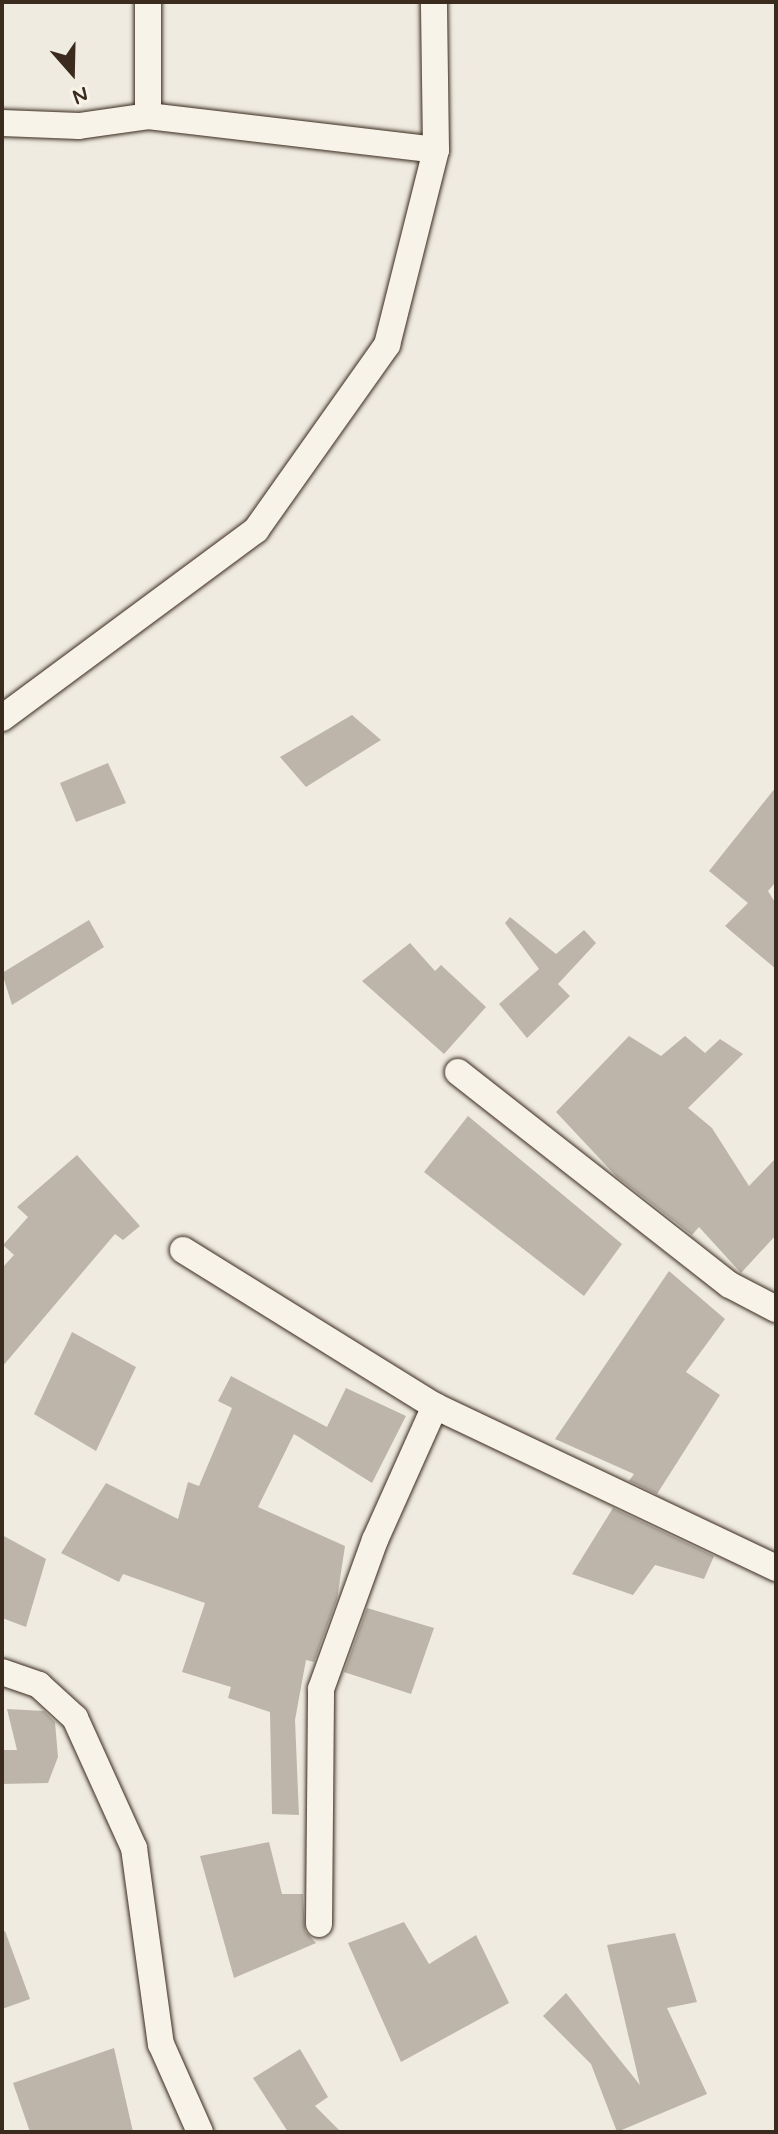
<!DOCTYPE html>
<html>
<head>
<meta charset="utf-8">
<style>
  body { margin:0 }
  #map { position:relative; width:778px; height:2134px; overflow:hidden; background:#efebe0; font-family:Mynerve,sans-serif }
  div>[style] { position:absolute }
  .building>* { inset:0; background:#bdb5aa }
  .roads { filter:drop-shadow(0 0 2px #3b2a1e) drop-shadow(0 0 2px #3b2a1e) }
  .minor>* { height:26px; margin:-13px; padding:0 13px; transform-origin:13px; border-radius:13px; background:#f7f3e8 }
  span { translate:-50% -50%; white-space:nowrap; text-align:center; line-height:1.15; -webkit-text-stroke:8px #f7f3e8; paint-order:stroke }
  .frame { position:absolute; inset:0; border:4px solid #3b2a1e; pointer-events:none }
  .north { position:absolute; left:32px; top:32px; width:80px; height:80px; -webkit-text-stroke:6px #f7f3e8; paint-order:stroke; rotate:160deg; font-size:22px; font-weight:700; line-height:32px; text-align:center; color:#3b2a1e }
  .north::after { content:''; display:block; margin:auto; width:28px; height:36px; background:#3b2a1e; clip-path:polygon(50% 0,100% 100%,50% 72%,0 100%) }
</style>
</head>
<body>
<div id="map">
  <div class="building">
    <i style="clip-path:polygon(352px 715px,381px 740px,306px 787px,280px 757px)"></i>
    <i style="clip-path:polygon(108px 763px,126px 803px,76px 822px,60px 783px)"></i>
    <i style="clip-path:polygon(776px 787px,776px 882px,768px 891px,776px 904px,776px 969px,725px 926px,748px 903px,709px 871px)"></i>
    <i style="clip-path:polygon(510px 917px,556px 954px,584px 930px,596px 943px,558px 984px,570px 996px,527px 1038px,499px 1004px,539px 969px,505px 923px)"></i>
    <i style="clip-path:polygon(89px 920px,104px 947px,12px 1005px,2px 973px)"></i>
    <i style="clip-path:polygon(410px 943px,435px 971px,441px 965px,486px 1007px,444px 1054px,362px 981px)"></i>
    <i style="clip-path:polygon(629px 1036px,661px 1056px,685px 1036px,705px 1053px,720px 1039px,743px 1054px,688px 1108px,712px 1128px,749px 1186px,776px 1158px,776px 1235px,741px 1273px,699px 1227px,692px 1235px,616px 1176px,556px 1112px)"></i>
    <i style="clip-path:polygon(468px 1116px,622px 1244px,584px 1296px,424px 1172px)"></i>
    <i style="clip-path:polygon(77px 1155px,140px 1226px,123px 1240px,115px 1234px,2px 1367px,2px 1268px,14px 1255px,3px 1245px,28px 1217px,17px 1207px)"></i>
    <i style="clip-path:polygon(669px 1271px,725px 1319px,686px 1372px,720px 1395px,657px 1494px,629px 1481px,634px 1474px,555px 1439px)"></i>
    <i style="clip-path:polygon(72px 1332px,136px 1367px,96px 1451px,34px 1414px)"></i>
    <i style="clip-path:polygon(231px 1376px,327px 1427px,346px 1388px,406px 1416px,372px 1483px,294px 1434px,258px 1507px,345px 1546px,337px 1599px,314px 1662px,306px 1660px,295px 1720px,299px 1815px,272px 1814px,270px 1712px,228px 1698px,231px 1687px,182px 1672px,205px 1603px,123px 1574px,119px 1582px,61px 1553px,106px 1483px,178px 1519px,188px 1482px,199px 1486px,232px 1408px,218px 1401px)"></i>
    <i style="clip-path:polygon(613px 1508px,714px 1556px,704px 1579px,655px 1565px,633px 1595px,572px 1574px)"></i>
    <i style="clip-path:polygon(2px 1535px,46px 1559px,26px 1627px,2px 1618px)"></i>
    <i style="clip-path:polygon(367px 1608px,434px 1628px,411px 1694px,344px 1672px)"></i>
    <i style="clip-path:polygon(7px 1709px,44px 1711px,55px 1722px,58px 1757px,48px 1783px,2px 1784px,2px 1750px,17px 1750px)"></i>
    <i style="clip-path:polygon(269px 1842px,282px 1894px,303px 1894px,305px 1931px,316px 1943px,234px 1978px,200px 1856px)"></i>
    <i style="clip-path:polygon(404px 1922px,429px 1964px,476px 1935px,509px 2003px,401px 2062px,348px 1943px)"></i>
    <i style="clip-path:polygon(5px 1931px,30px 1999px,2px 2009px,2px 1932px)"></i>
    <i style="clip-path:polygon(675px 1933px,697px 2002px,667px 2008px,707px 2094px,617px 2132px,591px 2064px,543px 2016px,566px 1993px,640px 2085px,607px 1945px)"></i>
    <i style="clip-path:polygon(114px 2048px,133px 2132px,30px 2132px,13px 2083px)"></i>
    <i style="clip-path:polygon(300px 2049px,328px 2097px,315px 2106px,341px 2132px,288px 2132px,253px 2078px)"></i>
  </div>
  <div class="roads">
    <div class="minor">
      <i style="left:148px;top:116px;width:114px;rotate:-90deg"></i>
      <i style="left:2px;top:123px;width:77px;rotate:2.2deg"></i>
      <i style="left:79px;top:126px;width:70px;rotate:-8.2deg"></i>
      <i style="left:148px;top:116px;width:290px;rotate:6.7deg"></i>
      <i style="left:2px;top:718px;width:316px;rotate:-36.5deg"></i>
      <i style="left:256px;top:530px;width:227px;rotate:-54.7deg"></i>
      <i style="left:387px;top:345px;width:201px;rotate:-75.9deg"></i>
      <i style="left:436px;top:150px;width:148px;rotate:-90.8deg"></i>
      <i style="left:458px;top:1072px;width:345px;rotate:38.1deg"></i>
      <i style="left:730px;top:1285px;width:52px;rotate:27.6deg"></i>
      <i style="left:183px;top:1250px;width:296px;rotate:31.8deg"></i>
      <i style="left:435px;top:1406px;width:378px;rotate:25.4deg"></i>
      <i style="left:2px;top:1672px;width:39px;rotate:19deg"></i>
      <i style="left:39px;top:1685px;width:49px;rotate:42.5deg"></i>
      <i style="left:75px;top:1718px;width:143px;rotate:65.6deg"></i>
      <i style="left:134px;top:1848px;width:198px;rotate:82.2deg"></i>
      <i style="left:161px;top:2044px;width:96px;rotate:66.1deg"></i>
      <i style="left:319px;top:1924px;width:235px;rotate:-89.5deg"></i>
      <i style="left:321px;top:1689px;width:158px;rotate:-70.1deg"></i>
      <i style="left:375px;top:1540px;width:147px;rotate:-65.9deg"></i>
    </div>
  </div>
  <div class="frame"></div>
  <div class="north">N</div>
</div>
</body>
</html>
